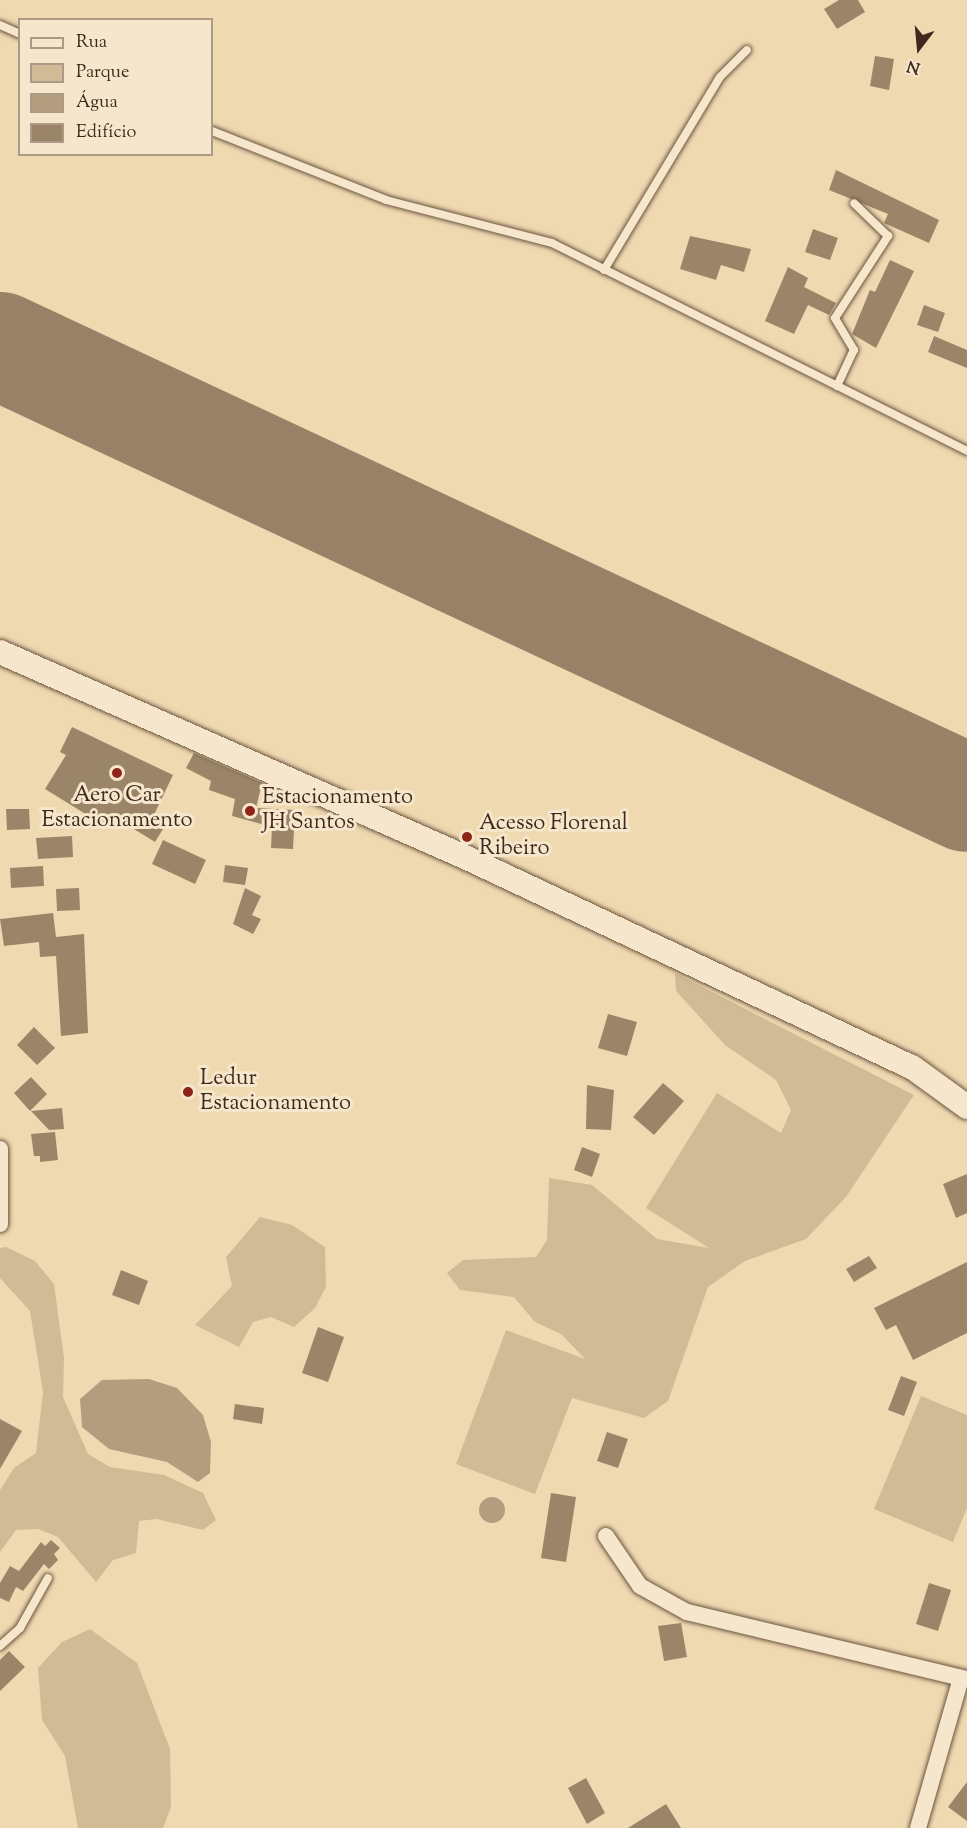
<!DOCTYPE html>
<html>
<head>
<meta charset="utf-8">
<style>
  body { margin:0 }
  #map { position:relative; width:967px; height:1828px; overflow:hidden; background:#efd9b0; font-family:"Sorts Mill Goudy",serif }
  div>[style] { position:absolute }
  .green>* { inset:0; background:#d1bb97 }
  .water>* { inset:0; background:#b49d7e }
  .round { border-radius:50% }
  .runway>* { height:108px; margin:-54px; padding:0 54px; transform-origin:54px; border-radius:54px; background:#988166 }
  .building>* { inset:0; background:#9b8569 }
  .roads { filter:drop-shadow(0 0 2px #6c5541) drop-shadow(0 0 2px #6c5541) }
  .lane>* { height:8px; margin:-4px; padding:0 4px; transform-origin:4px; border-radius:4px; background:#f5e6cc }
  .street>* { height:16px; margin:-8px; padding:0 8px; transform-origin:8px; border-radius:8px; background:#f5e6cc }
  .secondary>* { height:24px; margin:-12px; padding:0 12px; transform-origin:12px; border-radius:12px; background:#f5e6cc }
  .dots>* { width:16px; height:16px; translate:-50% -50%; box-sizing:border-box; border:3px solid #f5e6cc; border-radius:50% }
  span { translate:-50% -50%; white-space:nowrap; text-align:center; line-height:1.15; -webkit-text-stroke:6px #f5e6cc; paint-order:stroke }
  .poi-label { font-size:22px; color:#40291c }
  .left { translate:0 -50%; text-align:left }
  .legend { position:absolute; left:18px; top:18px; width:195px; height:138px; box-sizing:border-box; background:#f5e6cc; border:2px solid #ad9a86; margin:0; padding:8px 10px; list-style:none; font-size:18px; color:#40291c }
  .legend li { display:flex; align-items:center; gap:12px; height:30px }
  .legend b { width:30px; border:2px solid #ad9a86 }
  .north { position:absolute; left:889px; top:18px; width:60px; height:60px; -webkit-text-stroke:4px #f5e6cc; paint-order:stroke; rotate:196deg; font-size:16px; font-weight:700; line-height:24px; text-align:center; color:#40291c }
  .north::after { content:''; display:block; margin:auto; width:21px; height:27px; background:#40291c; clip-path:polygon(50% 0,100% 100%,50% 72%,0 100%) }
</style>
</head>
<body>
<div id="map">
  <div class="green">
    <i style="clip-path:polygon(675px 973px,914px 1095px,846px 1197px,806px 1239px,745px 1261px,708px 1287px,668px 1401px,644px 1418px,572px 1398px,535px 1494px,456px 1464px,506px 1330px,585px 1359px,561px 1334px,535px 1322px,514px 1297px,460px 1290px,447px 1273px,463px 1260px,536px 1257px,547px 1240px,549px 1178px,592px 1185px,657px 1239px,709px 1248px,646px 1208px,717px 1093px,781px 1133px,791px 1110px,776px 1080px,725px 1045px,676px 991px)"></i>
    <i style="clip-path:polygon(260px 1217px,292px 1225px,325px 1247px,326px 1287px,315px 1308px,294px 1327px,271px 1317px,253px 1322px,239px 1347px,195px 1325px,232px 1286px,226px 1257px)"></i>
    <i style="clip-path:polygon(6px 1247px,35px 1261px,54px 1284px,64px 1358px,63px 1397px,88px 1454px,110px 1467px,164px 1475px,203px 1493px,216px 1520px,203px 1530px,157px 1519px,139px 1521px,136px 1553px,113px 1560px,96px 1582px,58px 1537px,38px 1529px,16px 1530px,0 1552px,0 1490px,14px 1468px,36px 1453px,43px 1392px,30px 1311px,0 1278px,0 1248px)"></i>
    <i style="clip-path:polygon(921px 1396px,967px 1415px,967px 1508px,953px 1542px,874px 1509px)"></i>
    <i style="clip-path:polygon(90px 1629px,137px 1663px,170px 1749px,171px 1807px,163px 1828px,78px 1828px,65px 1756px,42px 1720px,38px 1668px,62px 1642px)"></i>
  </div>
  <div class="water">
    <i style="clip-path:polygon(149px 1379px,177px 1388px,203px 1415px,211px 1442px,210px 1473px,198px 1482px,167px 1462px,109px 1449px,82px 1427px,80px 1399px,102px 1380px)"></i>
    <i class="round" style="left:479px;top:1497px;width:26px;height:26px"></i>
  </div>
  <div class="runway">
    <i style="left:0;top:346px;width:1067px;rotate:25.05deg"></i>
  </div>
  <div class="building">
    <i style="clip-path:polygon(839px 0,858px 0,865px 12px,837px 29px,824px 9px)"></i>
    <i style="clip-path:polygon(875px 56px,894px 59px,889px 90px,870px 86px)"></i>
    <i style="clip-path:polygon(836px 170px,939px 220px,929px 243px,884px 223px,888px 214px,829px 190px)"></i>
    <i style="clip-path:polygon(813px 229px,838px 238px,830px 260px,805px 252px)"></i>
    <i style="clip-path:polygon(690px 236px,751px 249px,744px 272px,721px 265px,716px 280px,680px 269px)"></i>
    <i style="clip-path:polygon(890px 260px,914px 271px,876px 348px,852px 334px,870px 290px,875px 292px)"></i>
    <i style="clip-path:polygon(788px 267px,808px 278px,804px 287px,836px 303px,829px 315px,808px 305px,794px 334px,765px 321px)"></i>
    <i style="clip-path:polygon(924px 305px,945px 313px,938px 332px,917px 325px)"></i>
    <i style="clip-path:polygon(934px 336px,967px 350px,967px 368px,928px 352px)"></i>
    <i style="clip-path:polygon(72px 727px,173px 775px,151px 821px,163px 829px,155px 842px,116px 818px,110px 829px,45px 789px,66px 755px,60px 752px)"></i>
    <i style="clip-path:polygon(194px 753px,262px 783px,256px 808px,295px 810px,293px 849px,271px 848px,272px 827px,232px 816px,235px 799px,209px 790px,211px 781px,186px 768px)"></i>
    <i style="clip-path:polygon(6px 809px,29px 809px,30px 829px,7px 830px)"></i>
    <i style="clip-path:polygon(72px 836px,73px 857px,38px 859px,36px 838px)"></i>
    <i style="clip-path:polygon(163px 840px,206px 860px,195px 884px,152px 864px)"></i>
    <i style="clip-path:polygon(225px 865px,248px 868px,245px 885px,223px 882px)"></i>
    <i style="clip-path:polygon(43px 866px,44px 886px,11px 888px,10px 868px)"></i>
    <i style="clip-path:polygon(79px 888px,80px 910px,57px 911px,56px 889px)"></i>
    <i style="clip-path:polygon(245px 888px,261px 896px,252px 915px,261px 919px,253px 934px,233px 924px)"></i>
    <i style="clip-path:polygon(53px 913px,56px 937px,84px 934px,88px 1033px,61px 1036px,56px 956px,40px 957px,39px 942px,4px 946px,0 919px)"></i>
    <i style="clip-path:polygon(608px 1014px,637px 1022px,627px 1056px,598px 1048px)"></i>
    <i style="clip-path:polygon(34px 1027px,55px 1048px,37px 1065px,17px 1045px)"></i>
    <i style="clip-path:polygon(31px 1077px,47px 1094px,30px 1111px,14px 1093px)"></i>
    <i style="clip-path:polygon(663px 1083px,684px 1101px,654px 1135px,633px 1117px)"></i>
    <i style="clip-path:polygon(587px 1085px,614px 1090px,611px 1130px,586px 1129px)"></i>
    <i style="clip-path:polygon(62px 1108px,64px 1129px,49px 1130px,31px 1111px)"></i>
    <i style="clip-path:polygon(55px 1132px,58px 1160px,40px 1162px,40px 1156px,34px 1156px,31px 1134px)"></i>
    <i style="clip-path:polygon(582px 1147px,600px 1154px,592px 1177px,574px 1170px)"></i>
    <i style="clip-path:polygon(967px 1174px,967px 1213px,956px 1218px,943px 1184px)"></i>
    <i style="clip-path:polygon(869px 1256px,877px 1268px,854px 1282px,846px 1269px)"></i>
    <i style="clip-path:polygon(967px 1262px,967px 1333px,913px 1360px,896px 1325px,886px 1330px,874px 1308px)"></i>
    <i style="clip-path:polygon(121px 1270px,148px 1281px,139px 1305px,112px 1295px)"></i>
    <i style="clip-path:polygon(318px 1327px,344px 1337px,328px 1382px,302px 1373px)"></i>
    <i style="clip-path:polygon(901px 1376px,917px 1382px,904px 1416px,888px 1410px)"></i>
    <i style="clip-path:polygon(235px 1404px,264px 1408px,262px 1424px,233px 1419px)"></i>
    <i style="clip-path:polygon(0 1419px,22px 1431px,0 1469px)"></i>
    <i style="clip-path:polygon(607px 1432px,628px 1439px,618px 1468px,597px 1461px)"></i>
    <i style="clip-path:polygon(551px 1493px,576px 1497px,566px 1562px,541px 1558px)"></i>
    <i style="clip-path:polygon(51px 1540px,60px 1548px,54px 1554px,58px 1560px,49px 1569px,44px 1564px,23px 1591px,16px 1587px,9px 1602px,0 1598px,0 1583px,10px 1566px,19px 1571px,41px 1542px,45px 1546px)"></i>
    <i style="clip-path:polygon(929px 1583px,951px 1590px,938px 1631px,916px 1624px)"></i>
    <i style="clip-path:polygon(681px 1623px,687px 1657px,664px 1661px,658px 1626px)"></i>
    <i style="clip-path:polygon(9px 1651px,25px 1667px,0 1691px,0 1660px)"></i>
    <i style="clip-path:polygon(586px 1778px,605px 1813px,587px 1824px,568px 1788px)"></i>
    <i style="clip-path:polygon(967px 1782px,967px 1821px,948px 1807px)"></i>
    <i style="clip-path:polygon(666px 1804px,681px 1828px,628px 1828px)"></i>
  </div>
  <div class="roads">
    <div class="lane">
      <i style="left:0;top:25px;width:22px;rotate:24deg"></i>
      <i style="left:212px;top:131px;width:187px;rotate:21.6deg"></i>
      <i style="left:386px;top:200px;width:171px;rotate:14.5deg"></i>
      <i style="left:552px;top:243px;width:464px;rotate:26.6deg"></i>
      <i style="left:604px;top:270px;width:225px;rotate:-59deg"></i>
      <i style="left:720px;top:77px;width:38px;rotate:-45deg"></i>
      <i style="left:837px;top:386px;width:40px;rotate:-65deg"></i>
      <i style="left:854px;top:350px;width:37px;rotate:-121deg"></i>
      <i style="left:835px;top:318px;width:98px;rotate:-57.1deg"></i>
      <i style="left:888px;top:236px;width:47px;rotate:-135.9deg"></i>
      <i style="left:0;top:1646px;width:27px;rotate:-42deg"></i>
      <i style="left:20px;top:1628px;width:57px;rotate:-60.8deg"></i>
    </div>
    <div class="street">
      <i style="left:0;top:1149px;width:75px;rotate:90deg"></i>
      <i style="left:606px;top:1536px;width:60px;rotate:55.8deg"></i>
      <i style="left:640px;top:1586px;width:54px;rotate:29deg"></i>
      <i style="left:687px;top:1612px;width:288px;rotate:13.5deg"></i>
      <i style="left:918px;top:1828px;width:156px;rotate:-74deg"></i>
    </div>
    <div class="secondary">
      <i style="left:0;top:652px;width:510px;rotate:23.8deg"></i>
      <i style="left:467px;top:858px;width:492px;rotate:25.2deg"></i>
      <i style="left:912px;top:1067px;width:68px;rotate:36deg"></i>
    </div>
  </div>
  <div class="dots">
    <i style="left:117px;top:773px;background:#8f2418"></i>
    <i style="left:250px;top:811px;background:#8f2418"></i>
    <i style="left:467px;top:837px;background:#8f2418"></i>
    <i style="left:188px;top:1092px;background:#8f2418"></i>
  </div>
  <div class="poi-label">
    <span style="left:117px;top:809px">Aero Car<br>Estacionamento</span>
    <span class="left" style="left:262px;top:811px">Estacionamento<br>JH Santos</span>
    <span class="left" style="left:479px;top:837px">Acesso Florenal<br>Ribeiro</span>
    <span class="left" style="left:200px;top:1092px">Ledur<br>Estacionamento</span>
  </div>
  <ul class="legend">
  <li><b style="height:8px;background:#f5e6cc"></b>Rua</li>
  <li><b style="height:16px;background:#d1bb97"></b>Parque</li>
  <li><b style="height:16px;background:#b49d7e"></b>Água</li>
  <li><b style="height:16px;background:#9b8569"></b>Edifício</li>
  </ul>
  <div class="north">N</div>
</div>
</body>
</html>
